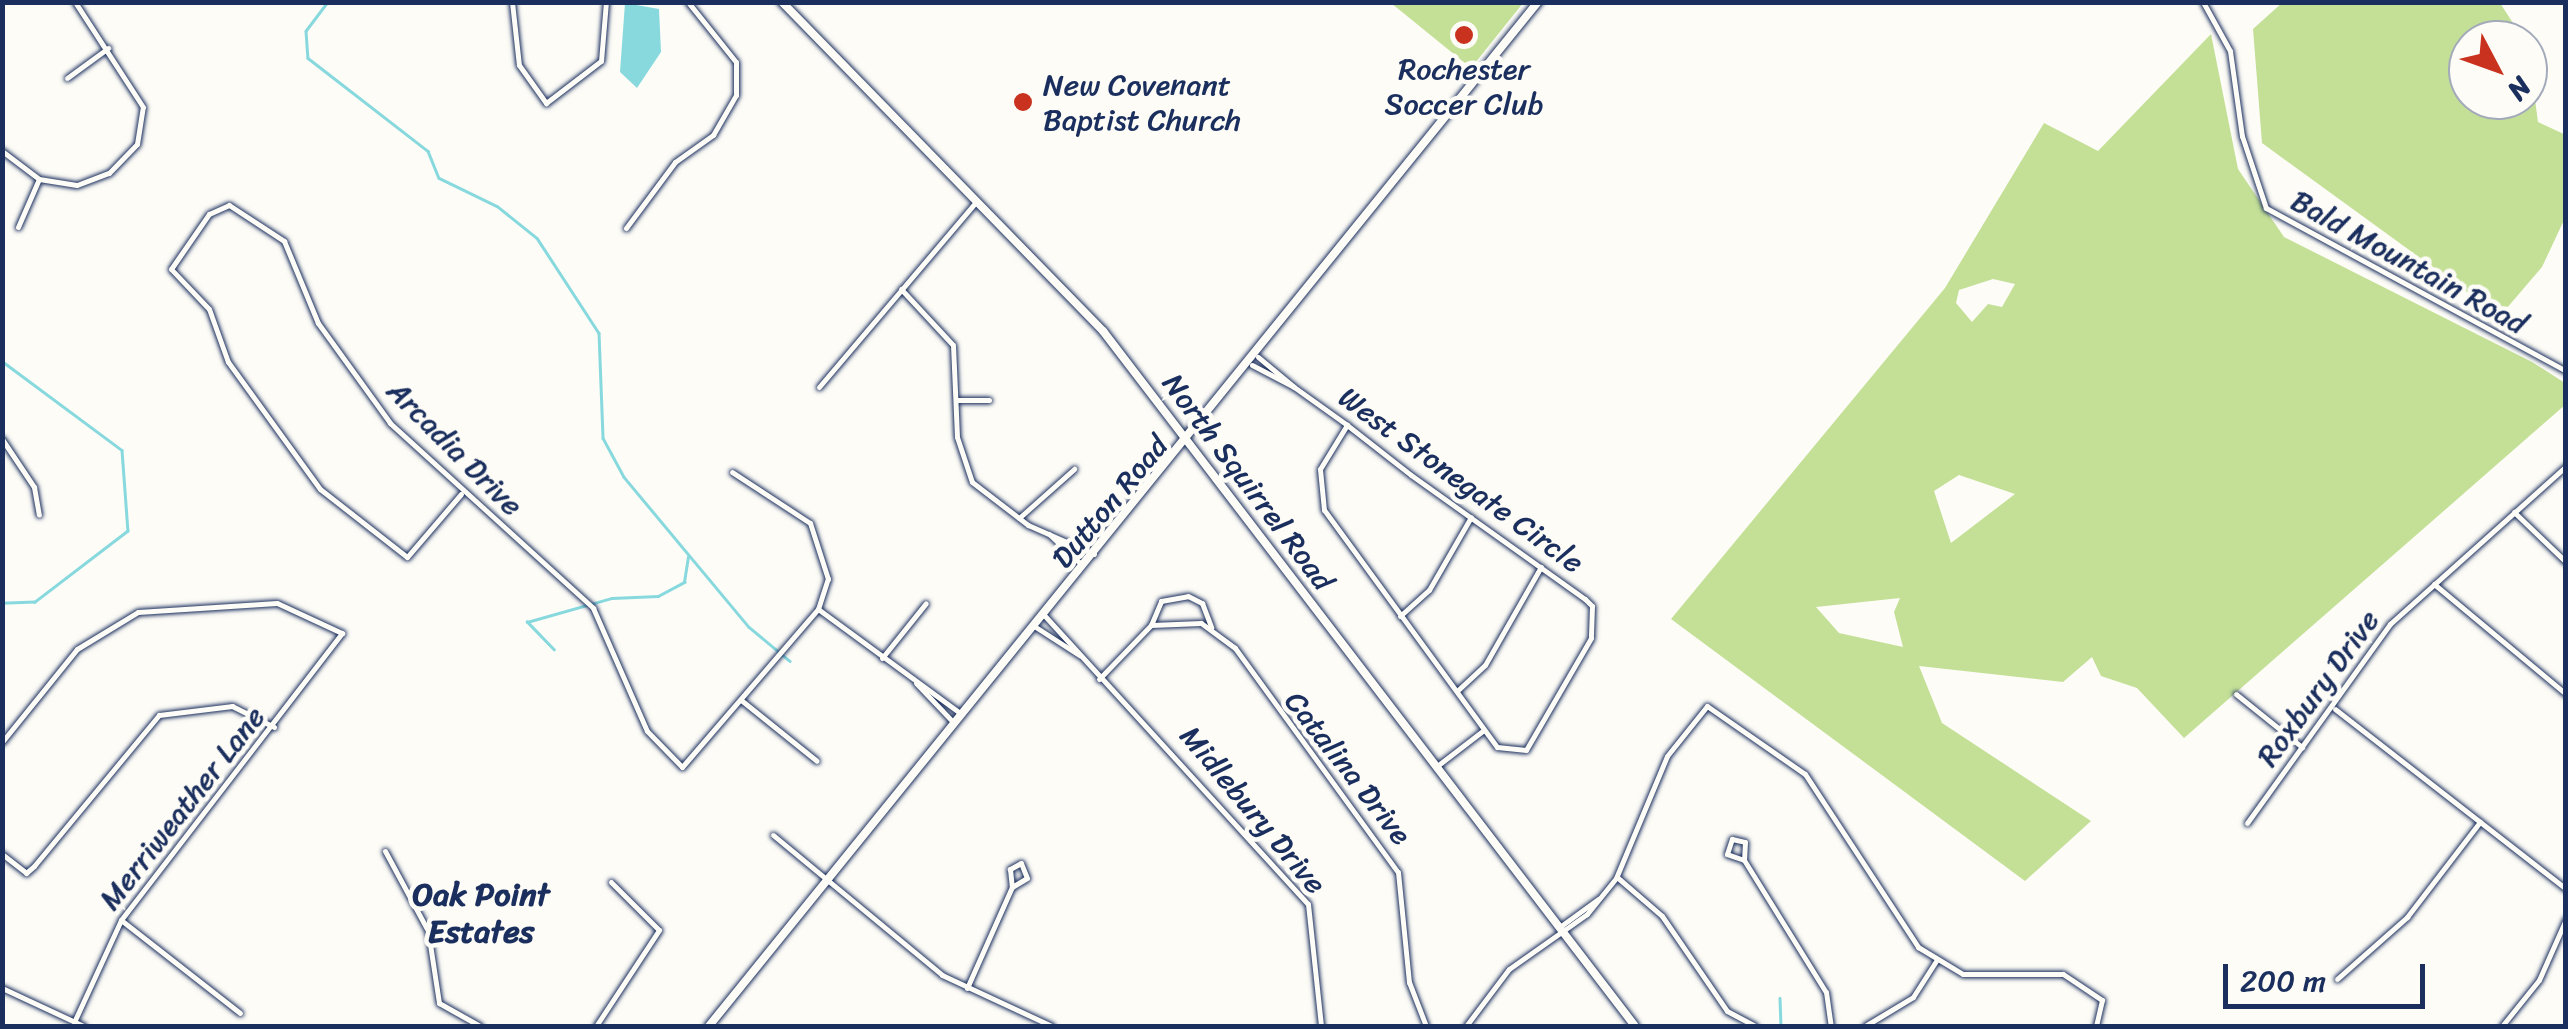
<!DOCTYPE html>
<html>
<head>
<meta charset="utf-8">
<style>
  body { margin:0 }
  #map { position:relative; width:2568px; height:1029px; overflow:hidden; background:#fdfcf7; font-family:Sriracha,sans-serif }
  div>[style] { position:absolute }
  .green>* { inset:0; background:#c4e097 }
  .water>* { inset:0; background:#87d9de }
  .stream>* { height:2.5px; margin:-1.25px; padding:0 1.25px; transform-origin:1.25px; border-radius:1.25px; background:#87d9de }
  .roads { filter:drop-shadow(0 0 2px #1b2f5e) drop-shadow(0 0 2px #1b2f5e) }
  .street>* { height:5px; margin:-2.5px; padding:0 2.5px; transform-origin:2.5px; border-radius:2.5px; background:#fdfcf7 }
  .secondary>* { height:8px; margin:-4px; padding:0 4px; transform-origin:4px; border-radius:4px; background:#fdfcf7 }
  .dots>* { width:28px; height:28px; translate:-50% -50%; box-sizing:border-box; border:5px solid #fdfcf7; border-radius:50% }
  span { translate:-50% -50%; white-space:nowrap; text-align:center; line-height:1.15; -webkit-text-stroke:9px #fdfcf7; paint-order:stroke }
  .poi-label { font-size:30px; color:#1b2f5e }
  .left { translate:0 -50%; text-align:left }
  .street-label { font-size:30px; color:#1b2f5e }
  .neighbourhood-label { font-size:32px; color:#1b2f5e; font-weight:700 }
  .frame { position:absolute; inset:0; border:5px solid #1b2f5e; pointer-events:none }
  .north { position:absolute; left:2448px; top:20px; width:100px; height:100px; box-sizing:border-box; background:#fdfcf7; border:2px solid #a3aaba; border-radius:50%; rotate:131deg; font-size:28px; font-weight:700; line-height:40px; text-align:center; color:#1b2f5e }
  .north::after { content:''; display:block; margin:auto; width:35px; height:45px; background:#c8321e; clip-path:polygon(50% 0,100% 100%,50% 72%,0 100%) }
  .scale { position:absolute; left:2223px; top:964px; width:202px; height:45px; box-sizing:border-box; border:5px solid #1b2f5e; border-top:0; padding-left:12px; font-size:30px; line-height:35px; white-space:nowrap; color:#1b2f5e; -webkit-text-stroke:8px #fdfcf7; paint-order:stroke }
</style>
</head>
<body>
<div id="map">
  <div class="green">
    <i style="clip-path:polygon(2283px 2px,2500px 3px,2524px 40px,2468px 40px,2468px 100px,2528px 100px,2528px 47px,2538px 122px,2566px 135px,2565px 218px,2542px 267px,2500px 316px,2262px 143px,2253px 29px)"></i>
    <i style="clip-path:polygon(1391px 3px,1523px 3px,1471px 68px)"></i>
    <i style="clip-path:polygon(evenodd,2211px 34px,2238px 169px,2284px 237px,2532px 362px,2565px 383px,2565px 405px,2184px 738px,2137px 688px,2101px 676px,2092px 657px,2063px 682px,1919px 666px,1942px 723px,2091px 821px,2025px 881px,1671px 619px,1945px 288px,2044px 123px,2098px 151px,2211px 34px,1993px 279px,2015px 284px,2002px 307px,1988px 304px,1972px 322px,1956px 303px,1959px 290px,1993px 279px,2211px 34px,1959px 475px,2015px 494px,1951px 543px,1934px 491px,1959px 475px,2211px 34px,1900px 598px,1894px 612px,1903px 647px,1839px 633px,1816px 607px,1900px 598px)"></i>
  </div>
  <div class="water">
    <i style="clip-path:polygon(625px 3px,659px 9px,661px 52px,637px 88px,620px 72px)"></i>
  </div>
  <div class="stream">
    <i style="left:328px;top:2px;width:36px;rotate:127deg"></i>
    <i style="left:306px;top:31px;width:27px;rotate:86deg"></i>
    <i style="left:308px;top:58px;width:152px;rotate:37.8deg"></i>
    <i style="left:428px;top:151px;width:29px;rotate:68deg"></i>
    <i style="left:439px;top:178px;width:64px;rotate:25.8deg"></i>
    <i style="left:497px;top:206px;width:51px;rotate:38.7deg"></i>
    <i style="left:537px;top:238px;width:113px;rotate:56.9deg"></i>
    <i style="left:599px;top:333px;width:105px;rotate:87.8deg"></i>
    <i style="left:603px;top:438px;width:44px;rotate:61.7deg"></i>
    <i style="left:624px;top:477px;width:195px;rotate:50.2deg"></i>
    <i style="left:749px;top:627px;width:53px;rotate:39.7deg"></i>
    <i style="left:2px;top:361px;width:149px;rotate:36.6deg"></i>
    <i style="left:122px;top:450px;width:81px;rotate:85.8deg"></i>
    <i style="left:128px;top:531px;width:117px;rotate:142.6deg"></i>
    <i style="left:35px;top:602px;width:33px;rotate:178deg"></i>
    <i style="left:554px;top:650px;width:39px;rotate:-134deg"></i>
    <i style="left:527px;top:622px;width:88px;rotate:-15.8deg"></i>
    <i style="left:612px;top:598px;width:46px;rotate:-2.5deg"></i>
    <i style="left:658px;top:596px;width:30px;rotate:-28deg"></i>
    <i style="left:684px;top:582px;width:25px;rotate:-81deg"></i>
    <i style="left:1780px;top:998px;width:28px;rotate:88deg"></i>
  </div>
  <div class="roads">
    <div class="street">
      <i style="left:512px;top:2px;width:63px;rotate:83.7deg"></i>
      <i style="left:519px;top:65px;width:47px;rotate:54.6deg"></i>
      <i style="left:546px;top:103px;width:69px;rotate:-37.4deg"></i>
      <i style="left:601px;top:61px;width:59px;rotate:-85.2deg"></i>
      <i style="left:2203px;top:2px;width:56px;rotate:61.1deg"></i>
      <i style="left:2230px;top:51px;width:86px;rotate:82deg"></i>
      <i style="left:2242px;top:136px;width:76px;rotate:71.6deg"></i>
      <i style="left:2266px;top:208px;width:341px;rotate:28.5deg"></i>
      <i style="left:67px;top:78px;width:51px;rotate:-36.2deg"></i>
      <i style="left:2px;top:151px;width:46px;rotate:37.1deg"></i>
      <i style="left:39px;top:179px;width:38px;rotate:9deg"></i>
      <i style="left:77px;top:185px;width:34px;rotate:-21deg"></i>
      <i style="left:109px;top:173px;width:40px;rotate:-46deg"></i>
      <i style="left:137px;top:144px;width:37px;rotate:-81deg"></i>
      <i style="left:143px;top:107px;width:125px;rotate:-122.9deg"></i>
      <i style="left:18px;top:227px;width:52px;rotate:-66.4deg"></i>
      <i style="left:626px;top:228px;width:82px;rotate:-53.4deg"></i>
      <i style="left:675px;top:162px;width:47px;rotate:-35.4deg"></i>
      <i style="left:713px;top:135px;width:46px;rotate:-60.1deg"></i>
      <i style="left:736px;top:95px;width:33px;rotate:-90deg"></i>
      <i style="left:736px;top:62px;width:77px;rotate:-128.7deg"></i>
      <i style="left:901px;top:289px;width:76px;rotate:47.1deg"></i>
      <i style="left:953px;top:345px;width:92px;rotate:87.5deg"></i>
      <i style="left:957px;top:437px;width:47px;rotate:71.6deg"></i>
      <i style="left:972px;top:482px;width:71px;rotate:37.5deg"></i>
      <i style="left:1028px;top:525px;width:72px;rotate:23.7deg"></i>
      <i style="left:1252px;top:365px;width:47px;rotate:27.6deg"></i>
      <i style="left:1294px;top:387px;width:47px;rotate:-140.2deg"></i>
      <i style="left:819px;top:387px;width:243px;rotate:-49.7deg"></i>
      <i style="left:1294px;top:387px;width:65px;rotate:35.6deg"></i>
      <i style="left:1347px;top:425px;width:81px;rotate:38deg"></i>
      <i style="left:1411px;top:475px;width:214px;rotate:35.5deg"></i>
      <i style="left:1585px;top:599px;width:10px;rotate:45deg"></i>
      <i style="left:1592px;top:606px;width:32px;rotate:92deg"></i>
      <i style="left:1591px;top:638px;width:129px;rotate:120.1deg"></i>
      <i style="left:1526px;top:750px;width:29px;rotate:-174deg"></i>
      <i style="left:1497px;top:747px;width:293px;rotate:-126.1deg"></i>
      <i style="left:1324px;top:510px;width:41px;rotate:-95.6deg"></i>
      <i style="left:1320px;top:469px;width:52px;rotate:-58.5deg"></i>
      <i style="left:956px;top:400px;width:33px"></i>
      <i style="left:2px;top:439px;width:58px;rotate:56.3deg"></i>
      <i style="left:34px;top:487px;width:28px;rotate:80deg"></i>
      <i style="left:461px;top:494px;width:83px;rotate:130.6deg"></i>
      <i style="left:407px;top:557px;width:110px;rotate:-142deg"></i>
      <i style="left:320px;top:489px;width:157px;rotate:-125.9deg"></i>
      <i style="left:228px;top:362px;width:56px;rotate:-109.7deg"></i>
      <i style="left:209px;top:309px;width:55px;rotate:-133.5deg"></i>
      <i style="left:171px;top:269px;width:67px;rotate:-55.4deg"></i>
      <i style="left:209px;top:214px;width:22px;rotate:-24deg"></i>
      <i style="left:229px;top:205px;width:66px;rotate:33.2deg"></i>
      <i style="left:284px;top:241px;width:89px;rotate:67.5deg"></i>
      <i style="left:318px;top:323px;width:123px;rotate:54.2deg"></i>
      <i style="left:390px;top:423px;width:275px;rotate:42.3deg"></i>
      <i style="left:593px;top:608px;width:134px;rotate:66.3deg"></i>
      <i style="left:647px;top:731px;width:50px;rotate:45.8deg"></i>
      <i style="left:682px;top:767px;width:208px;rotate:-49.3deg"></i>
      <i style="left:818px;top:609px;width:32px;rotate:-72deg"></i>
      <i style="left:828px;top:579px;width:59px;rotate:-107.8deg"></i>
      <i style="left:810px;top:523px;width:93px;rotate:-146.8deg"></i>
      <i style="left:2514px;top:512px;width:72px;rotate:43.9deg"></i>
      <i style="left:1019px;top:518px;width:74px;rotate:-41.7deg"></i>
      <i style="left:1049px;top:534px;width:44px;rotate:43.2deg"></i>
      <i style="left:2434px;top:584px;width:172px;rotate:39.8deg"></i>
      <i style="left:818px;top:609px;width:176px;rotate:36.2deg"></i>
      <i style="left:1044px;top:615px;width:391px;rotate:47.6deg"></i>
      <i style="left:1308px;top:904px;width:123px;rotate:83.9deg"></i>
      <i style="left:1400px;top:616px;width:39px;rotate:-42deg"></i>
      <i style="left:1429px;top:590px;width:84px;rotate:-60.1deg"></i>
      <i style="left:1151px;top:625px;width:26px;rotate:-67deg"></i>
      <i style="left:1161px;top:601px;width:27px;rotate:-10deg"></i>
      <i style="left:1188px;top:596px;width:16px;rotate:27deg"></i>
      <i style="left:1202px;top:603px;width:26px;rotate:69deg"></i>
      <i style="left:1034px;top:626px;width:54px;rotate:32.8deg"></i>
      <i style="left:882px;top:658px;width:70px;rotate:-51.3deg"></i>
      <i style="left:1099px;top:679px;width:75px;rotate:-46.1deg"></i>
      <i style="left:1151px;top:625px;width:50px;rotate:-2.3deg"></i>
      <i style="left:1201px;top:623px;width:42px;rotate:36.3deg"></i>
      <i style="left:1235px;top:648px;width:277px;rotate:54deg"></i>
      <i style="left:1398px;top:872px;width:111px;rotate:84.3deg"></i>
      <i style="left:1409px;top:982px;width:47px;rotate:68.9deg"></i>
      <i style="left:916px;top:683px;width:55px;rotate:46.5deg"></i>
      <i style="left:1457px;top:691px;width:38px;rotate:-43deg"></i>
      <i style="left:1485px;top:665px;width:113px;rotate:-60.3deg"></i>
      <i style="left:2236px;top:694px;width:85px;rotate:38.8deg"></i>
      <i style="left:741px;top:700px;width:97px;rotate:38.8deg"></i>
      <i style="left:2335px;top:709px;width:293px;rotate:37.9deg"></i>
      <i style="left:2px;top:742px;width:119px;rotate:-51.1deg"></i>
      <i style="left:77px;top:649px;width:71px;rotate:-31.2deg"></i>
      <i style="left:138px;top:612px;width:139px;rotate:-3.7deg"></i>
      <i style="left:277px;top:603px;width:72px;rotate:24.8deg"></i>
      <i style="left:342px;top:633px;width:362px;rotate:127.6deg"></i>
      <i style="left:121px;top:920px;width:112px;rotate:114.7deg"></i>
      <i style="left:1437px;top:766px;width:59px;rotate:-37.5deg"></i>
      <i style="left:2247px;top:823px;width:245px;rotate:-54.3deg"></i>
      <i style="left:2390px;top:624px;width:237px;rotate:-41.9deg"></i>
      <i style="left:773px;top:835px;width:219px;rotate:39.6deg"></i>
      <i style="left:942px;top:975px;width:121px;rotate:24.9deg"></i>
      <i style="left:385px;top:851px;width:91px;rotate:61.7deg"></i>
      <i style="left:428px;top:931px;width:73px;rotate:81.3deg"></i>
      <i style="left:439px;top:1003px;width:47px;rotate:29.3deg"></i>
      <i style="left:2px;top:854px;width:31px;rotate:38deg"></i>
      <i style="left:26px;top:873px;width:11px;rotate:-41deg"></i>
      <i style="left:34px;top:866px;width:196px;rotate:-50.4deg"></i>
      <i style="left:159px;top:715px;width:74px;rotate:-7deg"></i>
      <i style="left:232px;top:706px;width:47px;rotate:26.6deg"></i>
      <i style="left:1744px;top:860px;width:18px;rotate:-161deg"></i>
      <i style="left:1727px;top:854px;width:16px;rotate:-72deg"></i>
      <i style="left:1732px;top:839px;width:13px;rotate:13deg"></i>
      <i style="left:1745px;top:842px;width:18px;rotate:93deg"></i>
      <i style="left:1744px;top:860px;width:155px;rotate:58.2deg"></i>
      <i style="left:1826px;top:992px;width:34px;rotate:82deg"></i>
      <i style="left:1618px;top:878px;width:58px;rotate:40.8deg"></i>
      <i style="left:1662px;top:916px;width:115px;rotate:55.6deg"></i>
      <i style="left:1727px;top:1011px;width:32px;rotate:28deg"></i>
      <i style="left:121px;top:920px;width:151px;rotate:38deg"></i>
      <i style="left:1561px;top:926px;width:46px;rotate:-36.1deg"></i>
      <i style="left:2337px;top:979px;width:94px;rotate:-41.5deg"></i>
      <i style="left:2407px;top:917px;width:120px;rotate:-52.5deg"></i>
      <i style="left:2px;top:988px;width:90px;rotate:24.9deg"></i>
      <i style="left:967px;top:988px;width:111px;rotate:-66deg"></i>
      <i style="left:1012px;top:887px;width:17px;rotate:-31deg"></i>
      <i style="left:1027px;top:878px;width:16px;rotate:-112deg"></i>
      <i style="left:1021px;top:863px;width:13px;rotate:151deg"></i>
      <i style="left:1010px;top:869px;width:18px;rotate:84deg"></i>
      <i style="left:596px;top:1026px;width:115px;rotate:-56.7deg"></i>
      <i style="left:659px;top:930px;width:68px;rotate:-135deg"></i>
      <i style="left:1466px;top:1026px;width:71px;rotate:-53deg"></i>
      <i style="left:1509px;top:969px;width:95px;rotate:-35.2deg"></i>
      <i style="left:1587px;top:914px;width:46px;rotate:-51.1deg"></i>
      <i style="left:1616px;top:878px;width:132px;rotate:-67.3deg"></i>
      <i style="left:1667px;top:756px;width:64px;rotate:-51.3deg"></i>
      <i style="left:1707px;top:706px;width:119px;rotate:34.8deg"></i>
      <i style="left:1805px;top:774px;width:207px;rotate:56.8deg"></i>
      <i style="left:1918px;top:947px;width:52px;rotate:31deg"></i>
      <i style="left:1963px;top:974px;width:100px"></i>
      <i style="left:2063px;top:974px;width:47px;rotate:33.7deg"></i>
      <i style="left:2102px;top:1000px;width:27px;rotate:103deg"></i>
      <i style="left:1865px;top:1026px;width:56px;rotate:-31.1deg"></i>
      <i style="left:1913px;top:997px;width:43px;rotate:-57.4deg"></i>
      <i style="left:2502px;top:1026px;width:59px;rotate:-51.2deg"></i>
      <i style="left:2539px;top:980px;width:67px;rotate:-66.1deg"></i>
    </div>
    <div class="secondary">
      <i style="left:782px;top:2px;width:460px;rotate:45.7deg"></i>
      <i style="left:1103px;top:331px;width:875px;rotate:52.57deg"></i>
      <i style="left:709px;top:1026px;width:1318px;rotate:-51.01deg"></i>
    </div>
  </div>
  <div class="dots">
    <i style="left:1464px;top:35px;background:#c8321e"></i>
    <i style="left:1023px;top:102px;background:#c8321e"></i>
  </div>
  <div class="poi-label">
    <span style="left:1464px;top:86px">Rochester<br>Soccer Club</span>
    <span class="left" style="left:1043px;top:102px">New Covenant<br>Baptist Church</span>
  </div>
  <div class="street-label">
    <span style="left:2409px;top:262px;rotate:29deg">Bald Mountain Road</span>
    <span style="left:455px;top:448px;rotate:45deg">Arcadia Drive</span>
    <span style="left:1461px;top:480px;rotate:36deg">West Stonegate Circle</span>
    <span style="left:1248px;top:482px;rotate:53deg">North Squirrel Road</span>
    <span style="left:1110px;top:502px;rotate:-50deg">Dutton Road</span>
    <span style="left:2318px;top:688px;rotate:-54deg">Roxbury Drive</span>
    <span style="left:1348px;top:768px;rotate:52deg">Catalina Drive</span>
    <span style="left:182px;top:808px;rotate:-52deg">Merriweather Lane</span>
    <span style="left:1253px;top:810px;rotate:50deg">Midlebury Drive</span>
  </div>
  <div class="neighbourhood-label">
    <span style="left:481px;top:914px">Oak Point<br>Estates</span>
  </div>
  <div class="frame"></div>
  <div class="north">N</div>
  <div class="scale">200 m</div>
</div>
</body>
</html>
